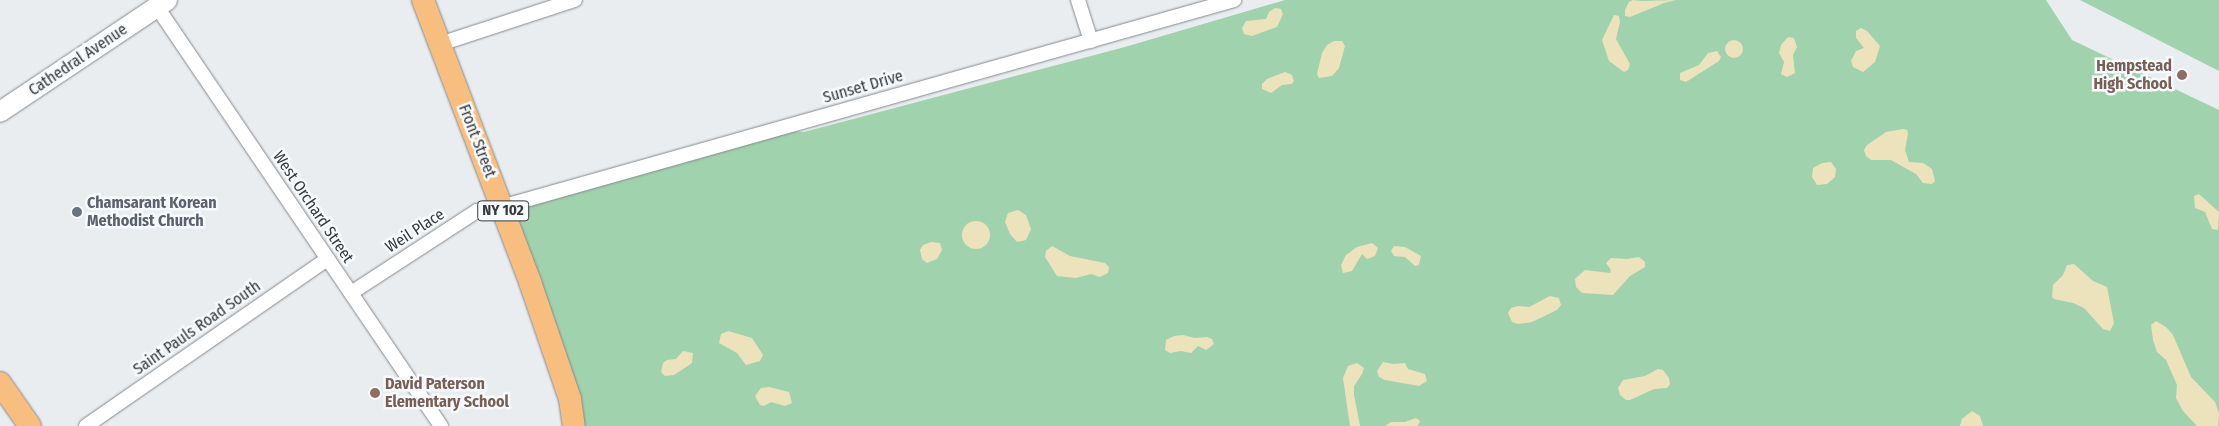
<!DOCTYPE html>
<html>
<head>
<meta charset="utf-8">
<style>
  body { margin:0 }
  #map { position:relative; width:2219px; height:426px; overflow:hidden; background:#e9edf0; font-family:"Fira Sans Condensed",sans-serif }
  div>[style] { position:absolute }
  .green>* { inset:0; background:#a0d2ad }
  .sand>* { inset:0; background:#ece3bd }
  .round { border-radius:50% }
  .roads { filter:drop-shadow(0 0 1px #868a8d) drop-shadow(0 0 1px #868a8d) }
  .street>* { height:14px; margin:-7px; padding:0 7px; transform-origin:7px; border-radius:7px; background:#fff }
  .secondary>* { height:20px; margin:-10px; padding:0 10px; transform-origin:10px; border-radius:10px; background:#fff }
  .primary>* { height:22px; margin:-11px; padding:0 11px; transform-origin:11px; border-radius:11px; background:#f7be80 }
  .dots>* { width:14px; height:14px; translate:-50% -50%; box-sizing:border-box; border:2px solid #f6fafd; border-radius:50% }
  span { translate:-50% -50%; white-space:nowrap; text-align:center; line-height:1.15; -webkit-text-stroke:5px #f6fafd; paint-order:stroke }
  .shield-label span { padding:1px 4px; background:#f6fafd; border:1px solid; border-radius:4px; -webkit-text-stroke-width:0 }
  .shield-label { font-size:15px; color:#37393a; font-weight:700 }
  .street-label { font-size:16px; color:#37393a }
  .education-label { font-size:16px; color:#785e54; font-weight:700 }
  .right { translate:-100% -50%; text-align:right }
  .left { translate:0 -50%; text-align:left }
  .worship-label { font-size:16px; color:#5b616d; font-weight:700 }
</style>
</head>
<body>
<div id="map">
  <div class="green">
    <i style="clip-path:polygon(1285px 0,2046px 0,2072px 40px,2219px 110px,2219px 426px,577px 426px,507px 209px,789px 131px,804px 132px,1125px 47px)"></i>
    <i style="clip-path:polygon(2080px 0,2219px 0,2219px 71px)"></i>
  </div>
  <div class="sand">
    <i style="clip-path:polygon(1633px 0,1642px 1px,1676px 0,1664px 3px,1630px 17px,1625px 16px,1625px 10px,1629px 2px)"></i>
    <i style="clip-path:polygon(1275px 8px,1281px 9px,1283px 14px,1277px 27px,1252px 36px,1244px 34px,1242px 28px,1246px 21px,1266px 19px,1269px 12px)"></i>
    <i style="clip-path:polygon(1614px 15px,1619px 16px,1620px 22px,1616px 39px,1630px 64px,1628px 70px,1624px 72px,1609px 61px,1602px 40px)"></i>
    <i style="clip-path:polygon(1861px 28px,1867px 31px,1880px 46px,1875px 62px,1863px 72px,1853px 67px,1851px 61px,1856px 51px,1864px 48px,1856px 38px,1856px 31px)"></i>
    <i style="clip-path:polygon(1788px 37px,1794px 38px,1797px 47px,1793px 55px,1795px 73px,1787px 77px,1781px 74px,1784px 62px,1779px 53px,1781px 45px)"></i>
    <i class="round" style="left:1725px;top:40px;width:18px;height:18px"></i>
    <i style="clip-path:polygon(1334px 41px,1342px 41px,1345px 46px,1339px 68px,1332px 76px,1319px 78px,1317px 74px,1322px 53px,1327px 45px)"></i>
    <i style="clip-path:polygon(1717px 51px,1721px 57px,1719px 61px,1686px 82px,1680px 80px,1680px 73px,1699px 65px,1708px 53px)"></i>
    <i style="clip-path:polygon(1285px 72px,1292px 75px,1294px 81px,1292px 84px,1282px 85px,1271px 93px,1262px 89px,1262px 84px,1267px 79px)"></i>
    <i style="clip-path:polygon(1903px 129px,1907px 130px,1908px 133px,1905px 150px,1909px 162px,1923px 163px,1932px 169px,1935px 181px,1932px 184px,1923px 183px,1916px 174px,1891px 160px,1871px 160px,1866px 156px,1864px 150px,1867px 145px,1886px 132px)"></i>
    <i style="clip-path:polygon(1831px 162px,1836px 169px,1835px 177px,1827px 184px,1817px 185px,1812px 177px,1813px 168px,1822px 163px)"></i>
    <i style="clip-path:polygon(2199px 194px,2219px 212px,2218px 230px,2212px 229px,2205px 212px,2195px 208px,2194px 196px)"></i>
    <i style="clip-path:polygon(1018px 210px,1026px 215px,1031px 229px,1026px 240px,1017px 242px,1010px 234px,1005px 222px,1008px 213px)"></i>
    <i class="round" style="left:962px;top:221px;width:28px;height:28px"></i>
    <i style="clip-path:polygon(931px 242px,940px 243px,942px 250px,937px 259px,927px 263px,922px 259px,920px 250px,923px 245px)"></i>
    <i style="clip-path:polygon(1372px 243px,1378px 248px,1375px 256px,1367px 259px,1362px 254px,1352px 271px,1343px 273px,1341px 265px,1346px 255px,1357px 247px)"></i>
    <i style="clip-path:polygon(1052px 246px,1070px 256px,1105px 263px,1109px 267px,1108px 273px,1100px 277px,1091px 274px,1076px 278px,1057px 276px,1045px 257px,1046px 251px)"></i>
    <i style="clip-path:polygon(1394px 246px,1405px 247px,1421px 256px,1419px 265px,1415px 266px,1405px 257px,1394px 256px,1391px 251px)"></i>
    <i style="clip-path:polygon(1639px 257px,1645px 262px,1645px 267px,1630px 276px,1613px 295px,1582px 293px,1576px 287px,1575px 279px,1585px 270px,1610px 273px,1611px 270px,1606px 263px,1611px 258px,1627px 259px)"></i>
    <i style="clip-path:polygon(2074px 264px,2093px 281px,2107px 287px,2114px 323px,2110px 331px,2103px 329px,2084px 308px,2073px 303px,2054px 299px,2052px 297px,2053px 285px,2063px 275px,2067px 265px)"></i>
    <i style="clip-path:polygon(1550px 296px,1559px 298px,1561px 305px,1557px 310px,1532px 322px,1518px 324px,1512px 322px,1508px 313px,1511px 308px,1518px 306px,1529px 307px)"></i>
    <i style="clip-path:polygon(2156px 321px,2166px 327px,2173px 335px,2191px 377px,2215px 402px,2219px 413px,2218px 426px,2197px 426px,2183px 411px,2176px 398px,2177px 385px,2166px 360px,2157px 352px,2153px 340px,2151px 325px)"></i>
    <i style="clip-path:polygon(728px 331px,752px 338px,763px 355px,760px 361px,746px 365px,737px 353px,719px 343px,721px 334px)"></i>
    <i style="clip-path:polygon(1183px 335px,1195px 338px,1207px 337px,1212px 339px,1214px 344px,1206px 350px,1198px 346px,1191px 353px,1181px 351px,1170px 353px,1165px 350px,1166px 340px,1174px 336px)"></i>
    <i style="clip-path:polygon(683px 351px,693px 353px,692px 363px,674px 375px,665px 376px,661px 372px,663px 363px,667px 360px,676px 359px)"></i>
    <i style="clip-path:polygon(1383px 362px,1393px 364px,1405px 363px,1408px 369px,1425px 374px,1427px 381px,1419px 386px,1385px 380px,1379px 377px,1377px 371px)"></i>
    <i style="clip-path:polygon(1357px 363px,1364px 368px,1362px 374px,1354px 386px,1354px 395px,1360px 426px,1350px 426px,1343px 378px,1348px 366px)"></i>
    <i style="clip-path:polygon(1658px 369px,1663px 370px,1669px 378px,1670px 384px,1667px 388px,1654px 389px,1630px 400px,1626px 400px,1620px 395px,1618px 388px,1623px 380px,1645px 376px)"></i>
    <i style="clip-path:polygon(769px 387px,789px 392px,792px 403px,785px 406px,771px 402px,764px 406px,760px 405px,755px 396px,761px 388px)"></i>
    <i style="clip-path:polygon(1972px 411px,1980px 416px,1983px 426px,1960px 426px,1962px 419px)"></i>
    <i style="clip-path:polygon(1416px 418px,1420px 421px,1418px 426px,1385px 426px,1391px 422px,1405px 422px)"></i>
  </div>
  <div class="roads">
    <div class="street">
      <i style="left:1078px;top:0;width:43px;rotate:72.4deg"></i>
      <i style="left:157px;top:7px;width:506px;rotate:55.87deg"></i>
      <i style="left:440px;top:44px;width:142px;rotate:-18.1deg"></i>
      <i style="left:351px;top:293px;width:150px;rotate:-33.1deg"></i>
      <i style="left:477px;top:211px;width:24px;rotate:-9deg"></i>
      <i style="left:501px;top:207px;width:762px;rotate:-15.77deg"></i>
      <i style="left:86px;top:426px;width:293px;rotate:-34.7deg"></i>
    </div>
    <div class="secondary">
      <i style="left:0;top:112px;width:201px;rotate:-33.8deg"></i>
    </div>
    <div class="primary">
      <i style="left:423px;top:0;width:302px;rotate:69.2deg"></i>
      <i style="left:530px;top:282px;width:124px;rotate:71.1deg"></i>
      <i style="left:570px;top:399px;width:27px;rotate:82deg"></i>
      <i style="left:0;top:383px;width:52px;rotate:55.1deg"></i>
    </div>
  </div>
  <div class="dots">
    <i style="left:2182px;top:75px;background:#8d6e63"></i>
    <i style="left:77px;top:212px;background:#6b7280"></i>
    <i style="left:375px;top:393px;background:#8d6e63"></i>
  </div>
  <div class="shield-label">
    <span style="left:503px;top:211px">NY 102</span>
  </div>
  <div class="street-label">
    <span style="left:78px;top:60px;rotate:-34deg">Cathedral Avenue</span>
    <span style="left:863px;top:87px;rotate:-16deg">Sunset Drive</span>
    <span style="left:477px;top:141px;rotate:69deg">Front Street</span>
    <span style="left:313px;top:207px;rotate:56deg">West Orchard Street</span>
    <span style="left:415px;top:231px;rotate:-33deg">Weil Place</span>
    <span style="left:197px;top:328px;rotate:-35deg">Saint Pauls Road South</span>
  </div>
  <div class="education-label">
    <span class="right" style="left:2172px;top:75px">Hempstead<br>High School</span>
    <span class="left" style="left:385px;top:393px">David Paterson<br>Elementary School</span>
  </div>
  <div class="worship-label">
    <span class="left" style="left:87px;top:212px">Chamsarant Korean<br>Methodist Church</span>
  </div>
</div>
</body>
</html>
